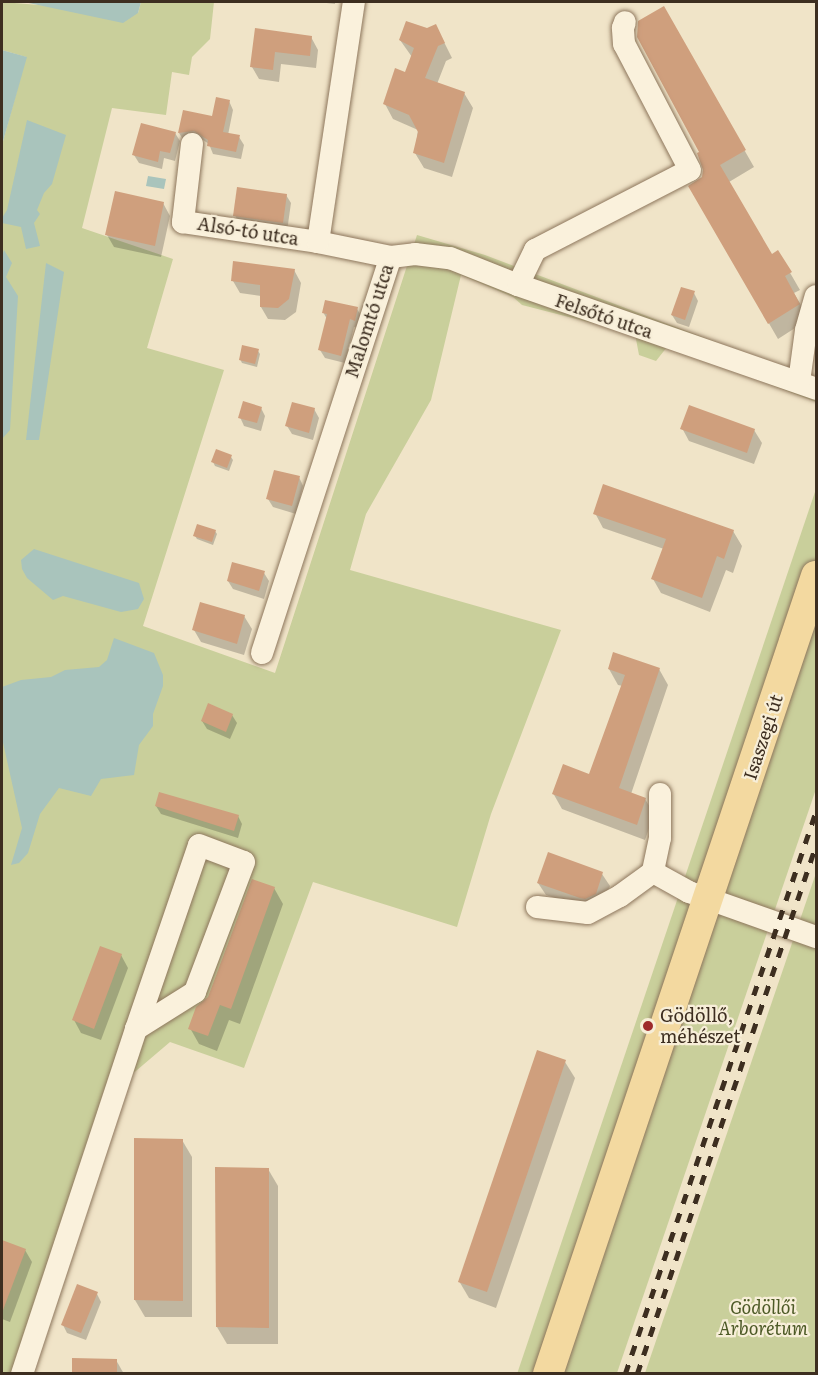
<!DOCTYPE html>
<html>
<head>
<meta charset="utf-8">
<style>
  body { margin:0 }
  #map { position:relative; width:818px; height:1375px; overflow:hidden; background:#f0e4c8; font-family:Literata,serif }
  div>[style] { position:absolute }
  .green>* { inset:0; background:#c9cf9b }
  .water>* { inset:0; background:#a9c4bc }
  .shadow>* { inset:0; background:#0003 }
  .building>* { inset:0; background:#cf9f7d }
  .roads { filter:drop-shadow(0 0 2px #8d765c) drop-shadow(0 0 2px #8d765c) }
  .minor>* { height:22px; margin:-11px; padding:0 11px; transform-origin:11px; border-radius:11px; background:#faf1dc }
  .major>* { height:30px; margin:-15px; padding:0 15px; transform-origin:15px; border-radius:15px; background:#f3d9a0 }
  .rail>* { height:4.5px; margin-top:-2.25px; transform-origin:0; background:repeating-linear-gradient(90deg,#3d2e20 0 10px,transparent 0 20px) }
  .dots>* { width:16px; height:16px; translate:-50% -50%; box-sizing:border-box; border:3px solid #f7eed8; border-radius:50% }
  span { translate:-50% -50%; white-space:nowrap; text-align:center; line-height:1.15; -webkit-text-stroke:4.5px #f7eed8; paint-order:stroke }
  .street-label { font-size:18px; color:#3d2e20 }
  .poi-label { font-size:18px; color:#3d2e20 }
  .left { translate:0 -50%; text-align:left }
  .park-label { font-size:18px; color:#4d5a26; font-style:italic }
  .frame { position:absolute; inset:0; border:3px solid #3d2e20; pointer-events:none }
</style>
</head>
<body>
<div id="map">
  <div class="green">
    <i style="clip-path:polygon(2px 2px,138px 13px,141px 2px,214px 2px,210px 39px,192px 57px,189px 75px,172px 72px,166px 115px,112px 108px,82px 228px,173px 259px,147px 348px,224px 370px,143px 626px,275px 673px,417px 235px,485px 255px,816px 380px,816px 402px,673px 348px,667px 347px,656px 361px,639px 355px,635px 334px,522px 305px,513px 297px,461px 275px,431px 400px,366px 514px,350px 570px,561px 630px,491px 814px,457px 927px,313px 882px,244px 1068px,170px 1042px,130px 1076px,31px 1373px,2px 1374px,2px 145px,26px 57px,2px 50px)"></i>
    <i style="clip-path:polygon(816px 489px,816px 789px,617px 1373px,517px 1374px)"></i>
    <i style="clip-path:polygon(816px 873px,816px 1373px,645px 1373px)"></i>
  </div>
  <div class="water">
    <i style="clip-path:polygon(24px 2px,141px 2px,138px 13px,123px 23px)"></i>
    <i style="clip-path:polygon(2px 50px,27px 57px,2px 145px)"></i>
    <i style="clip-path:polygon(27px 120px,66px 135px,52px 184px,44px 193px,37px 210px,40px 214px,34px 223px,40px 246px,26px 249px,21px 227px,2px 223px,2px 218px,7px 210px)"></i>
    <i style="clip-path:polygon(148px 176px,166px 179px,164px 189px,146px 186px)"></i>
    <i style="clip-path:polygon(4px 250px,12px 263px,6px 277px,18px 296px,10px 430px,2px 439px,2px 256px)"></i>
    <i style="clip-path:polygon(46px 263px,64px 272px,39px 440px,26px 440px)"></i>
    <i style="clip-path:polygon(34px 549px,139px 583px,144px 599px,138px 609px,121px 612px,63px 596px,53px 600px,27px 578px,22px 569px,21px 560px)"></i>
    <i style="clip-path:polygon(114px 638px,154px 653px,163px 675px,163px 686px,153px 714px,153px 726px,139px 745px,134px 775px,101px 779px,91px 796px,59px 788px,40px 814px,28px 853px,19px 863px,11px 865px,22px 828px,2px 738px,2px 687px,21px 680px,51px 677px,65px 670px,99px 667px,107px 660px)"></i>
  </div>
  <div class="shadow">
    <i style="clip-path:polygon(318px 2px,335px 2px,335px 4px)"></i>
    <i style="clip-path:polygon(663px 8px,754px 167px,729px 182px,772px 256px,778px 252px,800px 290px,794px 293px,809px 319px,778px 339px,690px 187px,703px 178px,705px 170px)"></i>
    <i style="clip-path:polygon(257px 30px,311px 37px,318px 50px,316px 68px,281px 64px,279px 82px,259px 79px,252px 67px)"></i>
    <i style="clip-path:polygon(400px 40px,443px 40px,452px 58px,446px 61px,437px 84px,464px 93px,473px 108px,452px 177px,424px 168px,415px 153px,418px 130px,393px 119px,385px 104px,406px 74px,412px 57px)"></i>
    <i style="clip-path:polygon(229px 101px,233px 110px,228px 135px,239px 137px,244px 145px,241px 159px,213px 154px,209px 144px,200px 138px,184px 141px,179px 133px,184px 111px,213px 118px)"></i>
    <i style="clip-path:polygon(175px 133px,180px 141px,175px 161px,164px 158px,162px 169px,139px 163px,134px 155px)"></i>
    <i style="clip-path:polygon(286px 195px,291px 203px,287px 231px,239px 224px,235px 215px)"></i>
    <i style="clip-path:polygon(163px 203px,170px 216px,161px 257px,114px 247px,107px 235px)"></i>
    <i style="clip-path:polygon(294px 270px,301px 283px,296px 312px,285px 320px,268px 319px,261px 307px,261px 296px,240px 293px,233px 281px)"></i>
    <i style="clip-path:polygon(694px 293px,698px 301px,689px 327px,677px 323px,672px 315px)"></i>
    <i style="clip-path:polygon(357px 309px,362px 317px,359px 328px,354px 327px,345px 363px,325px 358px,320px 350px,327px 319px,323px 312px)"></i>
    <i style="clip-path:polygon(258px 351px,260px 354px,257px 367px,242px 363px,240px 359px)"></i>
    <i style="clip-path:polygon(261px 408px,265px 416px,261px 431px,244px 426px,240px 417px)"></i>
    <i style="clip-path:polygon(314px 409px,319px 418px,313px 440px,292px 434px,287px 426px)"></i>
    <i style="clip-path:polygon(682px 428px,754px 430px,762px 443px,754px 464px,689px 441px)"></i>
    <i style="clip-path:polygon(231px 457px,233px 460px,229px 471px,215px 466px,213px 462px)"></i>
    <i style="clip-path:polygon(299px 477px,303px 486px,296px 514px,273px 507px,268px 499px)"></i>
    <i style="clip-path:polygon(595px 513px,733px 531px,742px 546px,733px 573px,726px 570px,710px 612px,661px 593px,653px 579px,664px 549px,603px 528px)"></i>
    <i style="clip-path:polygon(215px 531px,217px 534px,213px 545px,197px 539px,195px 536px)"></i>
    <i style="clip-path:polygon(264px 573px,269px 581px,264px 599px,233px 589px,228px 581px)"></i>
    <i style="clip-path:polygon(244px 616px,252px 629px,244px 655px,201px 642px,194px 630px)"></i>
    <i style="clip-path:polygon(609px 669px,659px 669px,668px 685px,631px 794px,645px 799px,654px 814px,645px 840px,562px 809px,553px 793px,590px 776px,623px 686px,618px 685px)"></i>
    <i style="clip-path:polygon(232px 715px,237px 723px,230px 739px,207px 729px,202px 721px)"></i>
    <i style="clip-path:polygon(156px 806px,238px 816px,242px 824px,238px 838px,161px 814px)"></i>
    <i style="clip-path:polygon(602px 874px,610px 886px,602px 906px,593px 911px,546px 895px,538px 883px)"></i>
    <i style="clip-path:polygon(274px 888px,283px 904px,240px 1024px,229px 1020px,217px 1051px,199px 1044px,190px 1028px)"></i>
    <i style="clip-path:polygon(121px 955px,128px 968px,101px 1040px,81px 1033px,74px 1020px)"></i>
    <i style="clip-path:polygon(565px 1062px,575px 1078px,496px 1308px,469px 1298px,459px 1281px)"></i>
    <i style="clip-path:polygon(182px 1140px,192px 1157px,192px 1317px,145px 1317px,135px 1300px)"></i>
    <i style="clip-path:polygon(268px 1169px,278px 1186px,278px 1344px,227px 1344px,217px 1327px)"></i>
    <i style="clip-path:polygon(2px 1241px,25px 1250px,32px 1262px,10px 1322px,2px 1319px)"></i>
    <i style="clip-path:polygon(97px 1294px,101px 1302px,86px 1340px,67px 1333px,63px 1325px)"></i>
    <i style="clip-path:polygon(116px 1360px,124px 1374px,73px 1374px)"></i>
  </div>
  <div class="building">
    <i style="clip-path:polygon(664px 6px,746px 150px,720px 165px,772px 254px,778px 250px,792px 272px,785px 276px,800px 304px,768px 324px,688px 186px,702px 177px,703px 170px,697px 153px,699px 152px,637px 37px,638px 21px)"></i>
    <i style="clip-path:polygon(406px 21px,427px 28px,436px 24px,445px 43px,438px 46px,425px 78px,465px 92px,444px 163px,413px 153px,418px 132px,409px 115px,383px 104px,395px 68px,405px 72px,414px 48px,399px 40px)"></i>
    <i style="clip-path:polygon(255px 28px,312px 36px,310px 56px,275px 52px,273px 70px,250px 67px)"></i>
    <i style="clip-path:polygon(216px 97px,230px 100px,223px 132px,240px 135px,236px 152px,207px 146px,208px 140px,194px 131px,178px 133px,183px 110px,212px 116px)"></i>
    <i style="clip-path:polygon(141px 123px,176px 132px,170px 153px,160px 151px,158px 162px,132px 155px)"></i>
    <i style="clip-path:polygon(237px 187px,287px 194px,283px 223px,233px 216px)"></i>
    <i style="clip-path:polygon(115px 191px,164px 202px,155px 246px,105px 235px)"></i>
    <i style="clip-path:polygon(233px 261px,295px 269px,289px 299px,278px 308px,260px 307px,260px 285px,231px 281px)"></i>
    <i style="clip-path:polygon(681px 287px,695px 291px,685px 320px,671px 315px)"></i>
    <i style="clip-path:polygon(325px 300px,358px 307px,355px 321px,350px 319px,341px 356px,318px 350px,327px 314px,322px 313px)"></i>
    <i style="clip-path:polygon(242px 345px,259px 349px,255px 364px,239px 360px)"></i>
    <i style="clip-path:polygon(243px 401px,262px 407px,257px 423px,238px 418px)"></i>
    <i style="clip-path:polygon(292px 402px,315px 408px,309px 433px,285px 426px)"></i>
    <i style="clip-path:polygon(689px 405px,755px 429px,747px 453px,680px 429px)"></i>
    <i style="clip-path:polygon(216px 449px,232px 455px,227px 468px,211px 462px)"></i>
    <i style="clip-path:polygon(274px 470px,300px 476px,292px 506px,266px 499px)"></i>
    <i style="clip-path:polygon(603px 484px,734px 530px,724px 559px,717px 556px,702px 598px,651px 579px,666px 539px,593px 514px)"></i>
    <i style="clip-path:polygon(197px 524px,216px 530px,212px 542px,193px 536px)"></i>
    <i style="clip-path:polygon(232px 562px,265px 571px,259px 591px,227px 581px)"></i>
    <i style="clip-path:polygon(200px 602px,245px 615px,237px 644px,192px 630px)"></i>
    <i style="clip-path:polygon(613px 652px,660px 668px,619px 788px,646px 798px,637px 825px,552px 794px,563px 764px,589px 774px,625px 675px,608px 669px)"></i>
    <i style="clip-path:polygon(208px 703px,233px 714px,226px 732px,201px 721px)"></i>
    <i style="clip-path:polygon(159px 792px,239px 815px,234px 831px,155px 806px)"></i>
    <i style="clip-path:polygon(548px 852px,603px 872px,596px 894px,585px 899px,580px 898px,537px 883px)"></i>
    <i style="clip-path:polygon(252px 879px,275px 887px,231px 1009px,220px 1005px,208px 1036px,188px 1029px,196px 1007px,208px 997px)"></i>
    <i style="clip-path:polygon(100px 946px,122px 954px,94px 1029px,72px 1020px)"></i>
    <i style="clip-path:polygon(537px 1050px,566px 1060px,487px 1292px,458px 1282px)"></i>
    <i style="clip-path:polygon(134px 1138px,183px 1139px,183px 1301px,134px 1300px)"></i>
    <i style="clip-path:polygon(215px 1167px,269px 1168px,269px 1328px,216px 1327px)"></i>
    <i style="clip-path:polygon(2px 1240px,26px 1249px,3px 1310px,2px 1310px)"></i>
    <i style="clip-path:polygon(77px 1284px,98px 1292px,81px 1333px,61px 1325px)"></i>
    <i style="clip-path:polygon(72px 1358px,117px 1359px,117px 1374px,72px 1374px)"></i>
  </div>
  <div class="roads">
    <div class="minor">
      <i style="left:192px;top:144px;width:79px;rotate:96.6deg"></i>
      <i style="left:183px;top:222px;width:136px;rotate:8.4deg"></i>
      <i style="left:391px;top:257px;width:24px;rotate:-7deg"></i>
      <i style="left:415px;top:254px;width:35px;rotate:7deg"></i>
      <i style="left:450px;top:258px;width:73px;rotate:21.7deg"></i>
      <i style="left:518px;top:285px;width:316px;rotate:19.2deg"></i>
      <i style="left:518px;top:285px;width:39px;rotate:-64deg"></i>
      <i style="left:535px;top:250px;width:174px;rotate:-27.3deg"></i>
      <i style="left:690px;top:170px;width:142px;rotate:-117.6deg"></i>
      <i style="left:624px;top:44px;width:16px;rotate:-94deg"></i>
      <i style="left:623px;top:28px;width:6px;rotate:-72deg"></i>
      <i style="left:799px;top:382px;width:52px;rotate:-82.3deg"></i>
      <i style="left:806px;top:330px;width:35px;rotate:-74deg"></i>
      <i style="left:262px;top:653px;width:416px;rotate:-72deg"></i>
      <i style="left:391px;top:257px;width:75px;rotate:-168.4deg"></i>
      <i style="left:318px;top:242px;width:243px;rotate:-81.5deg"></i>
      <i style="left:660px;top:794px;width:44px;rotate:90deg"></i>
      <i style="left:660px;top:838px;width:35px;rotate:102deg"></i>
      <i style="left:653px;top:872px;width:41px;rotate:29.1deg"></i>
      <i style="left:689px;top:892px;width:135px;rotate:19.5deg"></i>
      <i style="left:537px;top:907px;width:51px;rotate:6.7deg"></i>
      <i style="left:588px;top:913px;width:36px;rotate:-28deg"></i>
      <i style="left:620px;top:896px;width:41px;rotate:-36deg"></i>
      <i style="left:22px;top:1374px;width:363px;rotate:-71.7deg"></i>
      <i style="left:136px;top:1029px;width:194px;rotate:-71.1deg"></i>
      <i style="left:199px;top:845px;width:48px;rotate:20.7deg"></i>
      <i style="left:244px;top:862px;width:139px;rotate:110.7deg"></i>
      <i style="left:195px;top:992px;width:70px;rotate:147.9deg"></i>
    </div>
    <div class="major">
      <i style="left:548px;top:1374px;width:842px;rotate:-71.44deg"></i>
    </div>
  </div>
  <div class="rail">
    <i style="left:625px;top:1374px;width:595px;rotate:-71.26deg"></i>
    <i style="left:637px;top:1374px;width:558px;rotate:-71.31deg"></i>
  </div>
  <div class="dots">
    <i style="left:648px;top:1026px;background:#9e2a2b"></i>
  </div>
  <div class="street-label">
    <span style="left:248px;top:231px;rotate:9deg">Alsó-tó utca</span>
    <span style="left:604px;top:316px;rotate:19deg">Felsőtó utca</span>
    <span style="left:369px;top:321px;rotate:-72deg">Malomtó utca</span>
    <span style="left:763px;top:737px;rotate:-72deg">Isaszegi út</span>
  </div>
  <div class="poi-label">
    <span class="left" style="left:660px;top:1026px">Gödöllő,<br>méhészet</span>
  </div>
  <div class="park-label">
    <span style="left:763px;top:1318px">Gödöllői<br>Arborétum</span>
  </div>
  <div class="frame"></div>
</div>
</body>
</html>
